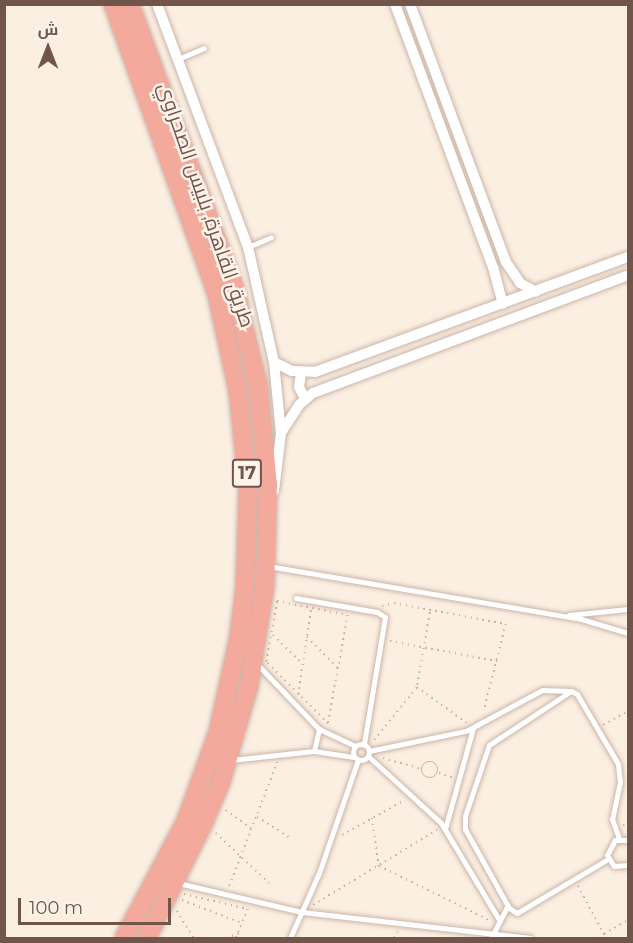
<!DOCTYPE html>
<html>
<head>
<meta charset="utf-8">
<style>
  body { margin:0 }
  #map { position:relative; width:633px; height:943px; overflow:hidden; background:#fbefe2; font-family:Montserrat,Cairo,sans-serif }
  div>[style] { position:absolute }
  .path>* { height:1.5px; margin-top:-0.75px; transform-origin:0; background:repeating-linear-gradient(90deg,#d3ad9e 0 1.5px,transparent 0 6px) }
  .path>.ring { margin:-0.75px; padding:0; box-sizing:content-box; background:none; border:1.5px solid #d3ad9e; border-radius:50% }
  .roads { filter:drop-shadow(0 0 2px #cbb5a9) drop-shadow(0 0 2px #cbb5a9) }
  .lane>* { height:5px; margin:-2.5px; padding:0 2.5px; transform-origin:2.5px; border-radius:2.5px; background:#fff }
  .lane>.ring { margin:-2.5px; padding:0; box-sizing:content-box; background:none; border:5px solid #fff; border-radius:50% }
  .street>* { height:10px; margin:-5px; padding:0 5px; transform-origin:5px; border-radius:5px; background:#fff }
  .highway>* { height:18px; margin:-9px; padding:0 9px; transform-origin:9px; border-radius:9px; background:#f3a99b }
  span { translate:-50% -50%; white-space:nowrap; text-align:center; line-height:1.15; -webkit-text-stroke:5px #fef3e8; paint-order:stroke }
  .shield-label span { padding:2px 4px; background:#fef3e8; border:2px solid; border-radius:4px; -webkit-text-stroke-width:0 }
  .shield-label { font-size:18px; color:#71544a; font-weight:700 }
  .street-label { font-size:20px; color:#71544a }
  .frame { position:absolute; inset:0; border:6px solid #71544a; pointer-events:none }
  .north { position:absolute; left:18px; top:18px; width:60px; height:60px; -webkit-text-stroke:4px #fef3e8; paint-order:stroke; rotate:0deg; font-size:16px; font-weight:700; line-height:24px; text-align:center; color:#71544a }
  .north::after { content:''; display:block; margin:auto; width:21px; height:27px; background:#71544a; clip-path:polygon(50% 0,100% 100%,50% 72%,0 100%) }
  .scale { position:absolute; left:18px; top:898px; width:153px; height:27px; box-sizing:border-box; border:3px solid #71544a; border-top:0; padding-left:8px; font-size:18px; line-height:21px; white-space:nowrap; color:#71544a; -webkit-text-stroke:4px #fef3e8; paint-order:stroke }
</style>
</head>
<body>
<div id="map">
  <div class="path">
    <i style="left:277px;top:601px;width:72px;rotate:11.2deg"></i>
    <i style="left:348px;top:615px;width:111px;rotate:100.4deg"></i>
    <i style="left:328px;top:724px;width:88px;rotate:-135deg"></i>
    <i style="left:266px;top:662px;width:62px;rotate:-79.8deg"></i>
    <i style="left:382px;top:606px;width:12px;rotate:-14deg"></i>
    <i style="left:394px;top:603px;width:114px;rotate:10.6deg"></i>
    <i style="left:506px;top:624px;width:89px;rotate:104.3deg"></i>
    <i style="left:273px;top:635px;width:40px;rotate:44deg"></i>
    <i style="left:307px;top:637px;width:45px;rotate:45deg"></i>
    <i style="left:390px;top:641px;width:109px;rotate:10.6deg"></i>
    <i style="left:417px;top:685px;width:76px;rotate:-80.2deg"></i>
    <i style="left:298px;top:695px;width:88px;rotate:-81.5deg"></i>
    <i style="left:603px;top:725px;width:29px;rotate:-29deg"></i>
    <i style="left:374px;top:740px;width:68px;rotate:-50.9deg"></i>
    <i style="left:417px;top:687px;width:62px;rotate:35.8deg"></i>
    <i style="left:383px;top:758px;width:41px;rotate:15.8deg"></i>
    <i class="ring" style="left:422px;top:762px;width:14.5px;height:14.5px"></i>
    <i style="left:439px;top:773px;width:14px;rotate:17deg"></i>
    <i style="left:226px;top:810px;width:31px;rotate:36deg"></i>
    <i style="left:257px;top:817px;width:41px;rotate:32.2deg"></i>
    <i style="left:372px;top:818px;width:49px;rotate:81.7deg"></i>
    <i style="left:379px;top:866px;width:125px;rotate:26.2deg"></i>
    <i style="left:623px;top:826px;width:8px;rotate:-50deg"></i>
    <i style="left:216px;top:833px;width:73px;rotate:43.3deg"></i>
    <i style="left:342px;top:835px;width:70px;rotate:-29.1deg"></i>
    <i style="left:229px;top:886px;width:133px;rotate:-68.8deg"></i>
    <i style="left:578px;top:886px;width:59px;rotate:61.7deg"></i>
    <i style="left:184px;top:894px;width:66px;rotate:13.2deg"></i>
    <i style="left:248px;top:909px;width:31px;rotate:112deg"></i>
    <i style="left:182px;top:900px;width:66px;rotate:21.2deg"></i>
    <i style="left:313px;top:905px;width:145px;rotate:-31.2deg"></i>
    <i style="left:177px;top:911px;width:32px;rotate:58deg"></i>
    <i style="left:604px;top:934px;width:28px;rotate:-30deg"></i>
    <i style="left:226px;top:938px;width:14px;rotate:-21deg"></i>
    <i style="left:394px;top:938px;width:7px;rotate:-63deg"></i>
  </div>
  <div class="roads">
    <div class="lane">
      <i style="left:178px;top:59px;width:28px;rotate:-23deg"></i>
      <i style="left:248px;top:247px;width:25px;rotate:-23deg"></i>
      <i style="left:268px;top:566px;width:317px;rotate:9.6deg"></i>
      <i style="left:581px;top:619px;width:49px;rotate:16.6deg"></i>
      <i style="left:296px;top:598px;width:82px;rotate:9.8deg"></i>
      <i style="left:377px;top:612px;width:9px;rotate:32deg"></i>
      <i style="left:385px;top:617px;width:129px;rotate:99.4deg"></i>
      <i style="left:569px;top:615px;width:59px;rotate:-5.8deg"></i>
      <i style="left:257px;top:664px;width:90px;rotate:46.4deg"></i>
      <i style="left:319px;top:729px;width:40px;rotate:25deg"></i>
      <i style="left:571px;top:691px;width:98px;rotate:146.6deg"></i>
      <i style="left:489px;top:745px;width:75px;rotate:108.7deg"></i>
      <i style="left:465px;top:816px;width:13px;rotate:90deg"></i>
      <i style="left:465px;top:829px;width:90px;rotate:60.9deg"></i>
      <i style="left:509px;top:908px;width:9px;rotate:32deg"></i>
      <i style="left:517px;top:913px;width:106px;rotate:-30.7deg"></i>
      <i class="ring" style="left:353px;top:744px;width:11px;height:11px"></i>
      <i style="left:314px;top:751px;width:23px;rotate:-77deg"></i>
      <i style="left:369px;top:751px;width:99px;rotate:-11.7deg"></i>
      <i style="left:466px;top:731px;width:86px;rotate:-28.3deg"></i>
      <i style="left:542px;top:690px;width:29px;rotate:2deg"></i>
      <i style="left:571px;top:691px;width:7px;rotate:27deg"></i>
      <i style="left:577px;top:694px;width:81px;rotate:59.6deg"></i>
      <i style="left:618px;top:764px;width:18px;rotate:84deg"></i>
      <i style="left:620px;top:782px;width:38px;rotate:102deg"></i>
      <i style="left:612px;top:819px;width:20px;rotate:70deg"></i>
      <i style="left:368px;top:756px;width:99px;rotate:42.5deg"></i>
      <i style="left:441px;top:823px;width:114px;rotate:59deg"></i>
      <i style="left:231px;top:760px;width:83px;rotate:-6.2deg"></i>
      <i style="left:314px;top:751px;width:40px;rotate:8.5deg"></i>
      <i style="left:445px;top:829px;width:105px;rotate:-74.5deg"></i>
      <i style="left:628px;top:840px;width:13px;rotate:180deg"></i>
      <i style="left:615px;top:840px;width:17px;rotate:118deg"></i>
      <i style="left:607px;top:855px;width:13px;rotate:58deg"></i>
      <i style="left:614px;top:866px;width:14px;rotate:-4deg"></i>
      <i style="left:178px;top:883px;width:127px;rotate:13.2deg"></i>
      <i style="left:302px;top:912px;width:230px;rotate:6.5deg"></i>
      <i style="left:290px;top:938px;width:71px;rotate:-66deg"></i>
      <i style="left:319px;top:873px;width:120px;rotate:-71deg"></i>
      <i style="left:491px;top:938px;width:37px;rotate:-63deg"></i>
    </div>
    <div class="street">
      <i style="left:157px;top:4px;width:259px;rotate:69.5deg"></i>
      <i style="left:248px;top:247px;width:118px;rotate:77.3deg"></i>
      <i style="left:274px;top:362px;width:71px;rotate:84.4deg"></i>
      <i style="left:281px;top:433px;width:58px;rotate:96.9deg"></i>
      <i style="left:395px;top:4px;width:281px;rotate:69.6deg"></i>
      <i style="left:493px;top:267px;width:38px;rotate:75deg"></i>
      <i style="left:410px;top:4px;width:275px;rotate:69.6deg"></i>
      <i style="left:506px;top:262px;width:25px;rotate:56deg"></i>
      <i style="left:520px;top:283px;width:18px;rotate:29deg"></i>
      <i style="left:274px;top:362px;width:20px;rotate:27deg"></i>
      <i style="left:292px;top:371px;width:23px;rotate:2deg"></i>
      <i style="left:315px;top:372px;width:333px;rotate:-20.2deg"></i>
      <i style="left:301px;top:373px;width:14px;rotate:98deg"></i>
      <i style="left:299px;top:387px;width:13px;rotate:63deg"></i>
      <i style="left:281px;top:433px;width:33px;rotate:-57deg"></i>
      <i style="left:299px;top:405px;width:18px;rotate:-41deg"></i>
      <i style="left:313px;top:393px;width:336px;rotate:-20.5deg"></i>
    </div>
    <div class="highway">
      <i style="left:113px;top:4px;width:309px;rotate:70.3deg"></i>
      <i style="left:217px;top:295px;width:98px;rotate:77.7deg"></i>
      <i style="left:238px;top:391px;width:99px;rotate:84.2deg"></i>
      <i style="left:248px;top:489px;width:98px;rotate:91.8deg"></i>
      <i style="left:245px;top:587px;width:49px;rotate:97deg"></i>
      <i style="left:239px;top:636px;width:98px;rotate:102.3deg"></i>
      <i style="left:218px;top:732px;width:95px;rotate:109.8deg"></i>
      <i style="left:186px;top:821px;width:132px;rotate:117.9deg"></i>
      <i style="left:130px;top:4px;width:302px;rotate:69.8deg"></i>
      <i style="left:234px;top:287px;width:101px;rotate:76.2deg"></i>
      <i style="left:258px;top:385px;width:100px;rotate:84.3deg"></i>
      <i style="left:268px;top:485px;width:101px;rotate:91.7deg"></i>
      <i style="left:265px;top:586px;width:101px;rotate:99.1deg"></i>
      <i style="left:249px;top:686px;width:100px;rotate:106.3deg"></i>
      <i style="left:221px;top:782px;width:43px;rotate:113deg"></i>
      <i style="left:204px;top:822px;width:129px;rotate:116.2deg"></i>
    </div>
  </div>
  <div class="shield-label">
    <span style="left:247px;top:473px">17</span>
  </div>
  <div class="street-label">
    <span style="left:206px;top:205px;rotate:71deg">طريق القاهرة, بلبيس الصحراوي</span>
  </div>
  <div class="frame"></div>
  <div class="north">ش</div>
  <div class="scale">100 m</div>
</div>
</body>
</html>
